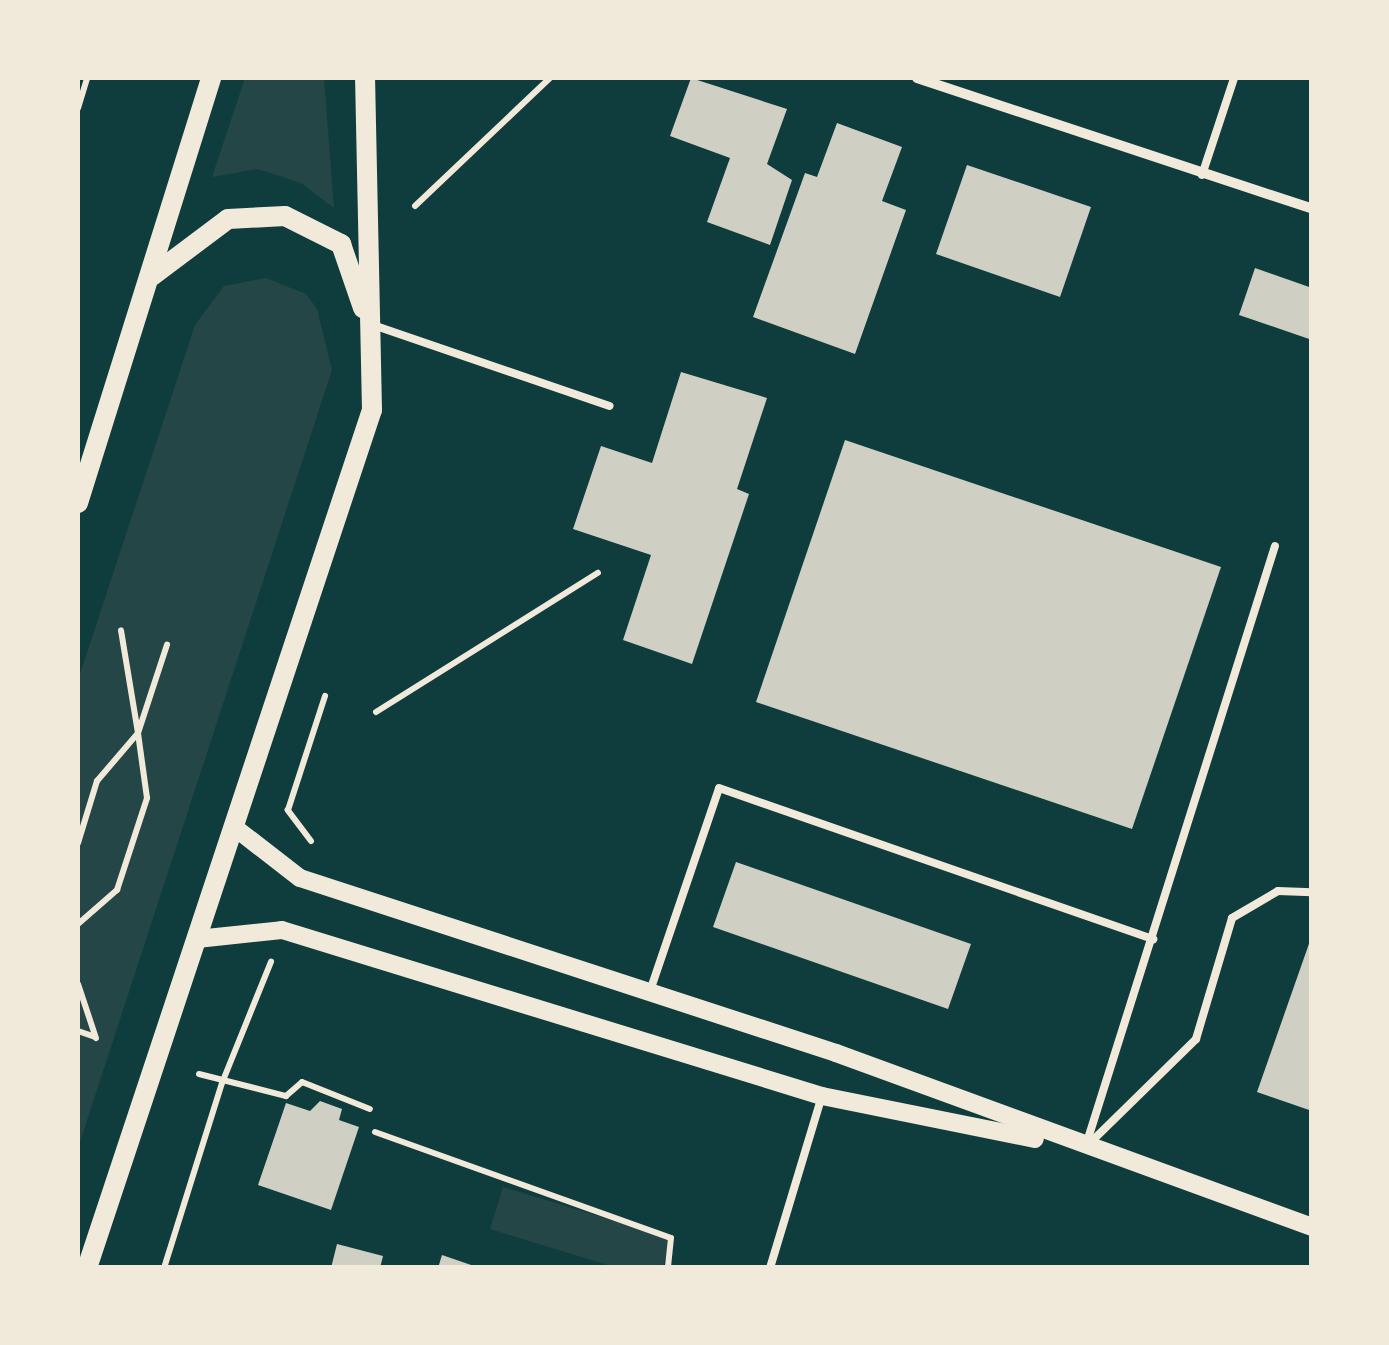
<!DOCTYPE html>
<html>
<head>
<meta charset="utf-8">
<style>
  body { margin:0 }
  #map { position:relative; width:1389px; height:1345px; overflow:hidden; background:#0f3d3e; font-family:"Nunito Sans",sans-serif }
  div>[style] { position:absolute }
  .green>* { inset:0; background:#244646 }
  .building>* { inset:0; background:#cfcfc3 }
  .path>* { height:6px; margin:-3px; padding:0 3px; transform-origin:3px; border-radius:3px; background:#f1e9da }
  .service>* { height:8px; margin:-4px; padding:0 4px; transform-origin:4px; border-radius:4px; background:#f1e9da }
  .minor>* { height:10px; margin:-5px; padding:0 5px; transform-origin:5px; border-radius:5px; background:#f1e9da }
  .tertiary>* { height:18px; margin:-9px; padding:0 9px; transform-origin:9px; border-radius:9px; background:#f1e9da }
  .secondary>* { height:20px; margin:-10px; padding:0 10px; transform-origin:10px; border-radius:10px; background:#f1e9da }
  span { translate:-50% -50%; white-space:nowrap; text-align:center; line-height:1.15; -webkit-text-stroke:8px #f1e9da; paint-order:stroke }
  .frame { position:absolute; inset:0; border:80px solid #f1e9da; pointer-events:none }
</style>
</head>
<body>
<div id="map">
  <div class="green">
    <i style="clip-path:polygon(245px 78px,324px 78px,334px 208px,301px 183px,258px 169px,212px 177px)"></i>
    <i style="clip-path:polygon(266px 278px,306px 294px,317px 309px,332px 370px,78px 1148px,78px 680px,195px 325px,224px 286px)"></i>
    <i style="clip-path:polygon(503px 1187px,671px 1238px,663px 1267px,614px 1267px,490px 1229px)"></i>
  </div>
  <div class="building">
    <i style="clip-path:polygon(691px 78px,787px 109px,767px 164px,792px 180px,770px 245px,707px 222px,730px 158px,670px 136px)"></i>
    <i style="clip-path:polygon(837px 123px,902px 147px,882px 201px,906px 210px,855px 354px,753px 317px,805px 173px,817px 177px)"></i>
    <i style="clip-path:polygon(967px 165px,1091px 207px,1060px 297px,936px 254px)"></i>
    <i style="clip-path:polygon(1255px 268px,1312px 288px,1312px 340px,1239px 315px)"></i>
    <i style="clip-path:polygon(681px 372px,767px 398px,737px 489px,749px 494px,692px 664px,623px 640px,651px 555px,573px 529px,601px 446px,652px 463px)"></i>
    <i style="clip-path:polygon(845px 440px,1221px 567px,1132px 829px,756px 702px)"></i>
    <i style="clip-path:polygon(736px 862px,971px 944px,948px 1009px,713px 927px)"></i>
    <i style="clip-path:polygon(1311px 938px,1312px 938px,1312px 1111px,1257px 1092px)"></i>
    <i style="clip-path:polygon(320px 1101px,342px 1109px,339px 1120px,359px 1127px,331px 1210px,258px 1185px,286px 1103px,310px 1111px)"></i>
    <i style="clip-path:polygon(337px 1244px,383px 1256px,380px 1268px,331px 1268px)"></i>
    <i style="clip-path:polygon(442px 1255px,477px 1267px,477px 1268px,438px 1268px)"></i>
  </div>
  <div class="path">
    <i style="left:78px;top:108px;width:31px;rotate:-73deg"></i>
    <i style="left:415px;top:206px;width:186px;rotate:-43.5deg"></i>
    <i style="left:376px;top:712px;width:262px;rotate:-32.1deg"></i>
    <i style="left:311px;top:841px;width:39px;rotate:-127deg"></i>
    <i style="left:288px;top:810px;width:120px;rotate:-72deg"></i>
    <i style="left:78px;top:843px;width:65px;rotate:-73deg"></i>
    <i style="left:97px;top:781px;width:63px;rotate:-49.5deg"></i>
    <i style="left:138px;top:733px;width:104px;rotate:-99.4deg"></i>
    <i style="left:78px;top:924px;width:52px;rotate:-41.1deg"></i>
    <i style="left:117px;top:890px;width:97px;rotate:-71.9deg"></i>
    <i style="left:147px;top:798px;width:66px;rotate:-97.9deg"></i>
    <i style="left:138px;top:733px;width:93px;rotate:-71.8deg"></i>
    <i style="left:78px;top:984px;width:57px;rotate:71.6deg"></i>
    <i style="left:78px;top:1031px;width:18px;rotate:19deg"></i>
    <i style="left:199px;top:1074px;width:90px;rotate:14.2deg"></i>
    <i style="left:286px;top:1096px;width:21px;rotate:-41deg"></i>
    <i style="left:302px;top:1082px;width:73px;rotate:21.7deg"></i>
    <i style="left:375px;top:1132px;width:314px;rotate:19.7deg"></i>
    <i style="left:671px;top:1238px;width:30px;rotate:96deg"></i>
    <i style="left:164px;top:1268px;width:194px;rotate:-72.6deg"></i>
    <i style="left:222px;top:1083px;width:131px;rotate:-68deg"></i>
  </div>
  <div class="service">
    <i style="left:1202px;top:175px;width:102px;rotate:-71.7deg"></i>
    <i style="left:373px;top:325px;width:250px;rotate:18.9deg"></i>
    <i style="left:650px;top:991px;width:214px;rotate:-71.2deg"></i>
    <i style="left:719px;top:788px;width:460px;rotate:19.2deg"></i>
    <i style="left:1091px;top:1142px;width:147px;rotate:-44.4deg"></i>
    <i style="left:1196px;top:1039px;width:126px;rotate:-73.4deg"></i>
    <i style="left:1232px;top:918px;width:53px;rotate:-30.4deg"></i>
    <i style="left:1278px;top:891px;width:34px;rotate:2deg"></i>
    <i style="left:1086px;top:1145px;width:628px;rotate:-72.49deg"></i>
    <i style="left:770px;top:1268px;width:180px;rotate:-73.2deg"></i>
  </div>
  <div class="minor">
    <i style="left:917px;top:78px;width:416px;rotate:18.3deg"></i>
  </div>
  <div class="tertiary">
    <i style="left:234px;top:827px;width:83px;rotate:37.7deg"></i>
    <i style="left:300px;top:878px;width:564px;rotate:18.08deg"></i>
    <i style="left:836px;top:1053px;width:507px;rotate:20.08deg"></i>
    <i style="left:197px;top:939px;width:85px;rotate:-6deg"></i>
    <i style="left:282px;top:930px;width:565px;rotate:17.09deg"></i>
    <i style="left:822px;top:1096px;width:217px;rotate:11.4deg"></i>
  </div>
  <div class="secondary">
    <i style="left:152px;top:276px;width:95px;rotate:-36.9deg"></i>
    <i style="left:228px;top:219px;width:57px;rotate:-3deg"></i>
    <i style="left:285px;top:216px;width:63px;rotate:26.6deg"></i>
    <i style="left:341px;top:244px;width:68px;rotate:71deg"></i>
    <i style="left:78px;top:503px;width:445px;rotate:-72.6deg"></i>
    <i style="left:87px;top:1268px;width:904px;rotate:-71.63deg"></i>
    <i style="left:372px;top:410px;width:332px;rotate:-91.2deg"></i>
  </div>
  <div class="frame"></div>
</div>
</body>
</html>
